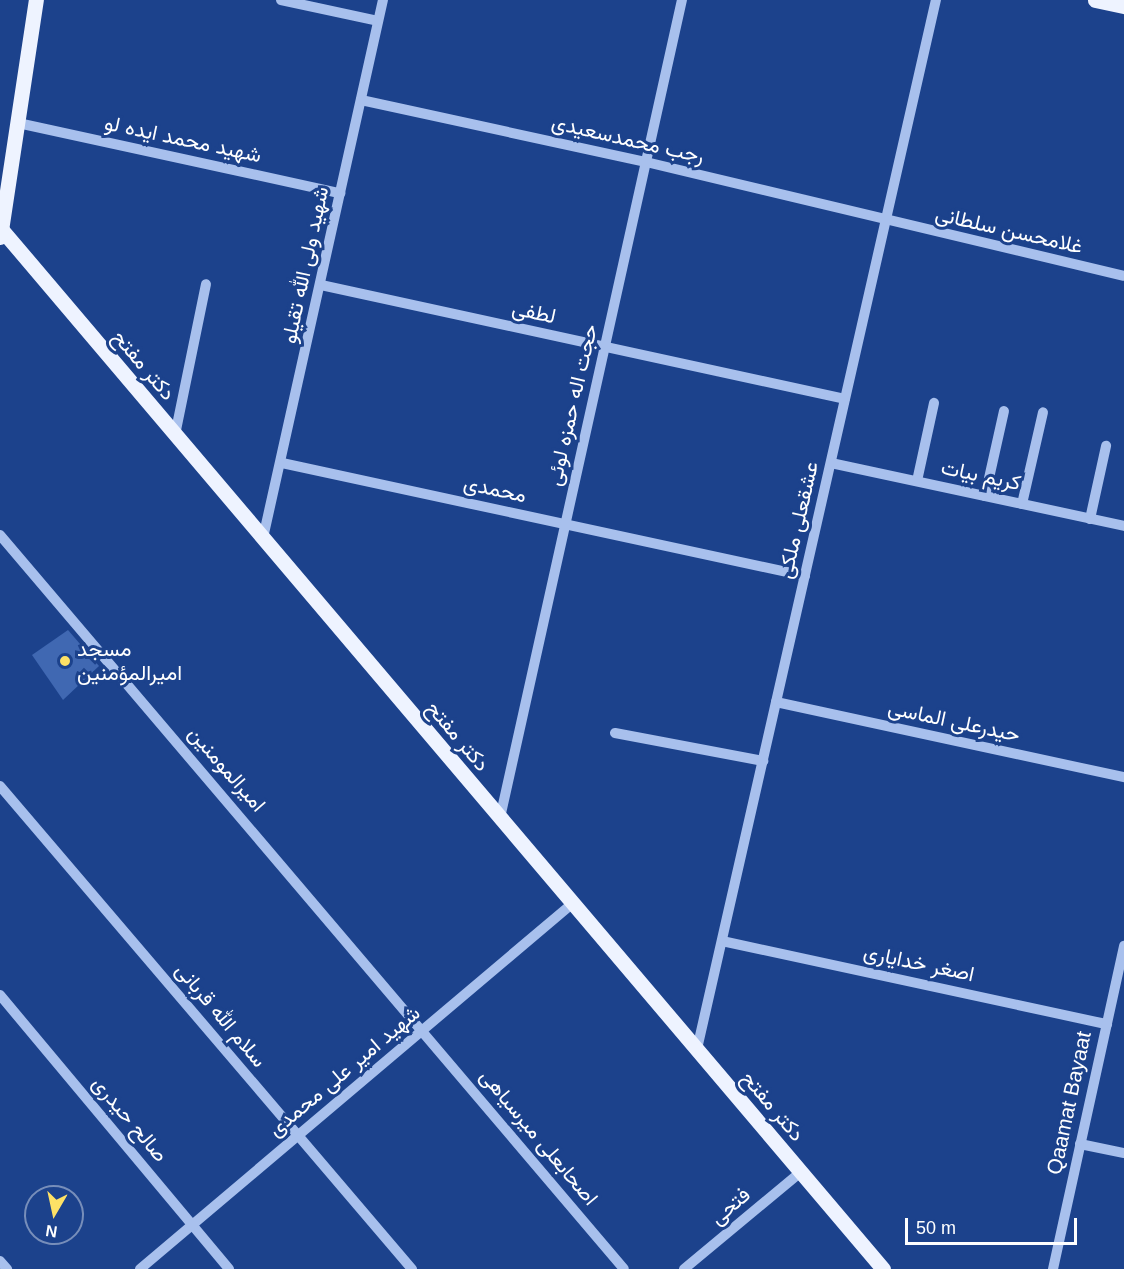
<!DOCTYPE html>
<html>
<head>
<meta charset="utf-8">
<style>
  body { margin:0 }
  #map { position:relative; width:1124px; height:1269px; overflow:hidden; background:#1c428c; font-family:Helvetica,Vazirmatn,sans-serif }
  div>[style] { position:absolute }
  .building>* { inset:0; background:#4068b2 }
  .minor>* { height:10px; margin:-5px; padding:0 5px; transform-origin:5px; border-radius:5px; background:#a8c0ed }
  .major>* { height:15px; margin:-7.5px; padding:0 7.5px; transform-origin:7.5px; border-radius:7.5px; background:#eef3ff }
  .dots>* { width:16px; height:16px; translate:-50% -50%; box-sizing:border-box; border:3px solid #1c428c; border-radius:50% }
  span { translate:-50% -50%; white-space:nowrap; text-align:center; line-height:1.15; -webkit-text-stroke:6px #1c428c; paint-order:stroke }
  .street-label { font-size:21px; color:#fff }
  .poi-label { font-size:21px; color:#fff }
  .left { translate:0 -50%; text-align:left }
  .north { position:absolute; left:24px; top:1185px; width:60px; height:60px; box-sizing:border-box; background:#1c428c; border:2px solid #778eba; border-radius:50%; rotate:189deg; font-size:16px; font-weight:700; line-height:24px; text-align:center; color:#fff }
  .north::after { content:''; display:block; margin:auto; width:21px; height:27px; background:#fde166; clip-path:polygon(50% 0,100% 100%,50% 72%,0 100%) }
  .scale { position:absolute; left:905px; top:1218px; width:172px; height:27px; box-sizing:border-box; border:3px solid #fff; border-top:0; padding-left:8px; font-size:18px; line-height:21px; white-space:nowrap; color:#fff; -webkit-text-stroke:4px #1c428c; paint-order:stroke }
</style>
</head>
<body>
<div id="map">
  <div class="building">
    <i style="clip-path:polygon(68px 630px,99px 666px,63px 700px,32px 655px)"></i>
  </div>
  <div class="minor">
    <i style="left:281px;top:0;width:99px;rotate:12.2deg"></i>
    <i style="left:361px;top:100px;width:292px;rotate:12.3deg"></i>
    <i style="left:646px;top:162px;width:491px;rotate:13.4deg"></i>
    <i style="left:18px;top:123px;width:330px;rotate:12.3deg"></i>
    <i style="left:321px;top:285px;width:536px;rotate:12.27deg"></i>
    <i style="left:175px;top:435px;width:154px;rotate:-78.4deg"></i>
    <i style="left:282px;top:463px;width:535px;rotate:12.19deg"></i>
    <i style="left:831px;top:463px;width:300px;rotate:12.1deg"></i>
    <i style="left:917px;top:481px;width:80px;rotate:-77.7deg"></i>
    <i style="left:985px;top:496px;width:87px;rotate:-77.4deg"></i>
    <i style="left:1022px;top:504px;width:94px;rotate:-77.1deg"></i>
    <i style="left:1090px;top:519px;width:75px;rotate:-77.6deg"></i>
    <i style="left:0;top:535px;width:963px;rotate:49.63deg"></i>
    <i style="left:263px;top:538px;width:551px;rotate:-77.43deg"></i>
    <i style="left:776px;top:702px;width:356px;rotate:12.2deg"></i>
    <i style="left:615px;top:733px;width:151px;rotate:10.7deg"></i>
    <i style="left:0;top:786px;width:635px;rotate:49.54deg"></i>
    <i style="left:500px;top:818px;width:838px;rotate:-77.46deg"></i>
    <i style="left:722px;top:941px;width:394px;rotate:12.2deg"></i>
    <i style="left:0;top:995px;width:357px;rotate:50.1deg"></i>
    <i style="left:697px;top:1049px;width:1076px;rotate:-77.17deg"></i>
    <i style="left:1080px;top:1144px;width:45px;rotate:11.6deg"></i>
    <i style="left:0;top:1261px;width:11px;rotate:49deg"></i>
    <i style="left:140px;top:1269px;width:567px;rotate:-40.21deg"></i>
    <i style="left:684px;top:1269px;width:152px;rotate:-39.7deg"></i>
    <i style="left:1053px;top:1269px;width:331px;rotate:-77.6deg"></i>
  </div>
  <div class="major">
    <i style="left:1095px;top:0;width:30px;rotate:12deg"></i>
    <i style="left:2px;top:230px;width:1362px;rotate:49.7deg"></i>
    <i style="left:0;top:237px;width:240px;rotate:-81.4deg"></i>
  </div>
  <div class="dots">
    <i style="left:65px;top:661px;background:#fde166"></i>
  </div>
  <div class="street-label">
    <span style="left:183px;top:139px;rotate:12deg">شهید محمد ایده لو</span>
    <span style="left:628px;top:139px;rotate:13deg">رجب محمدسعیدی</span>
    <span style="left:1009px;top:230px;rotate:13deg">غلامحسن سلطانی</span>
    <span style="left:305px;top:265px;rotate:-78deg">شهید ولی الله تقیلو</span>
    <span style="left:534px;top:312px;rotate:12deg">لطفی</span>
    <span style="left:144px;top:365px;rotate:50deg">دکتر مفتح</span>
    <span style="left:572px;top:405px;rotate:-77deg">حجت اله حمزه لوئی</span>
    <span style="left:981px;top:475px;rotate:12deg">کریم بیات</span>
    <span style="left:495px;top:489px;rotate:12deg">محمدی</span>
    <span style="left:798px;top:520px;rotate:-77deg">عشقعلی ملکی</span>
    <span style="left:954px;top:721px;rotate:12deg">حیدرعلی الماسی</span>
    <span style="left:458px;top:736px;rotate:50deg">دکتر مفتح</span>
    <span style="left:227px;top:769px;rotate:49deg">امیرالمومنین</span>
    <span style="left:919px;top:963px;rotate:12deg">اصغر خدایاری</span>
    <span style="left:221px;top:1015px;rotate:50deg">سلام الله قربانی</span>
    <span style="left:344px;top:1071px;rotate:-40deg">شهید امیر علی محمدی</span>
    <span style="left:1069px;top:1103px;rotate:-78deg">Qaamat Bayaat</span>
    <span style="left:773px;top:1106px;rotate:50deg">دکتر مفتح</span>
    <span style="left:130px;top:1119px;rotate:50deg">صالح حیدری</span>
    <span style="left:539px;top:1137px;rotate:50deg">اصحابعلی میرسیاهی</span>
    <span style="left:730px;top:1206px;rotate:-40deg">فتحی</span>
  </div>
  <div class="poi-label">
    <span class="left" style="left:77px;top:661px">مسجد<br>امیرالمؤمنین</span>
  </div>
  <div class="north">N</div>
  <div class="scale">50 m</div>
</div>
</body>
</html>
